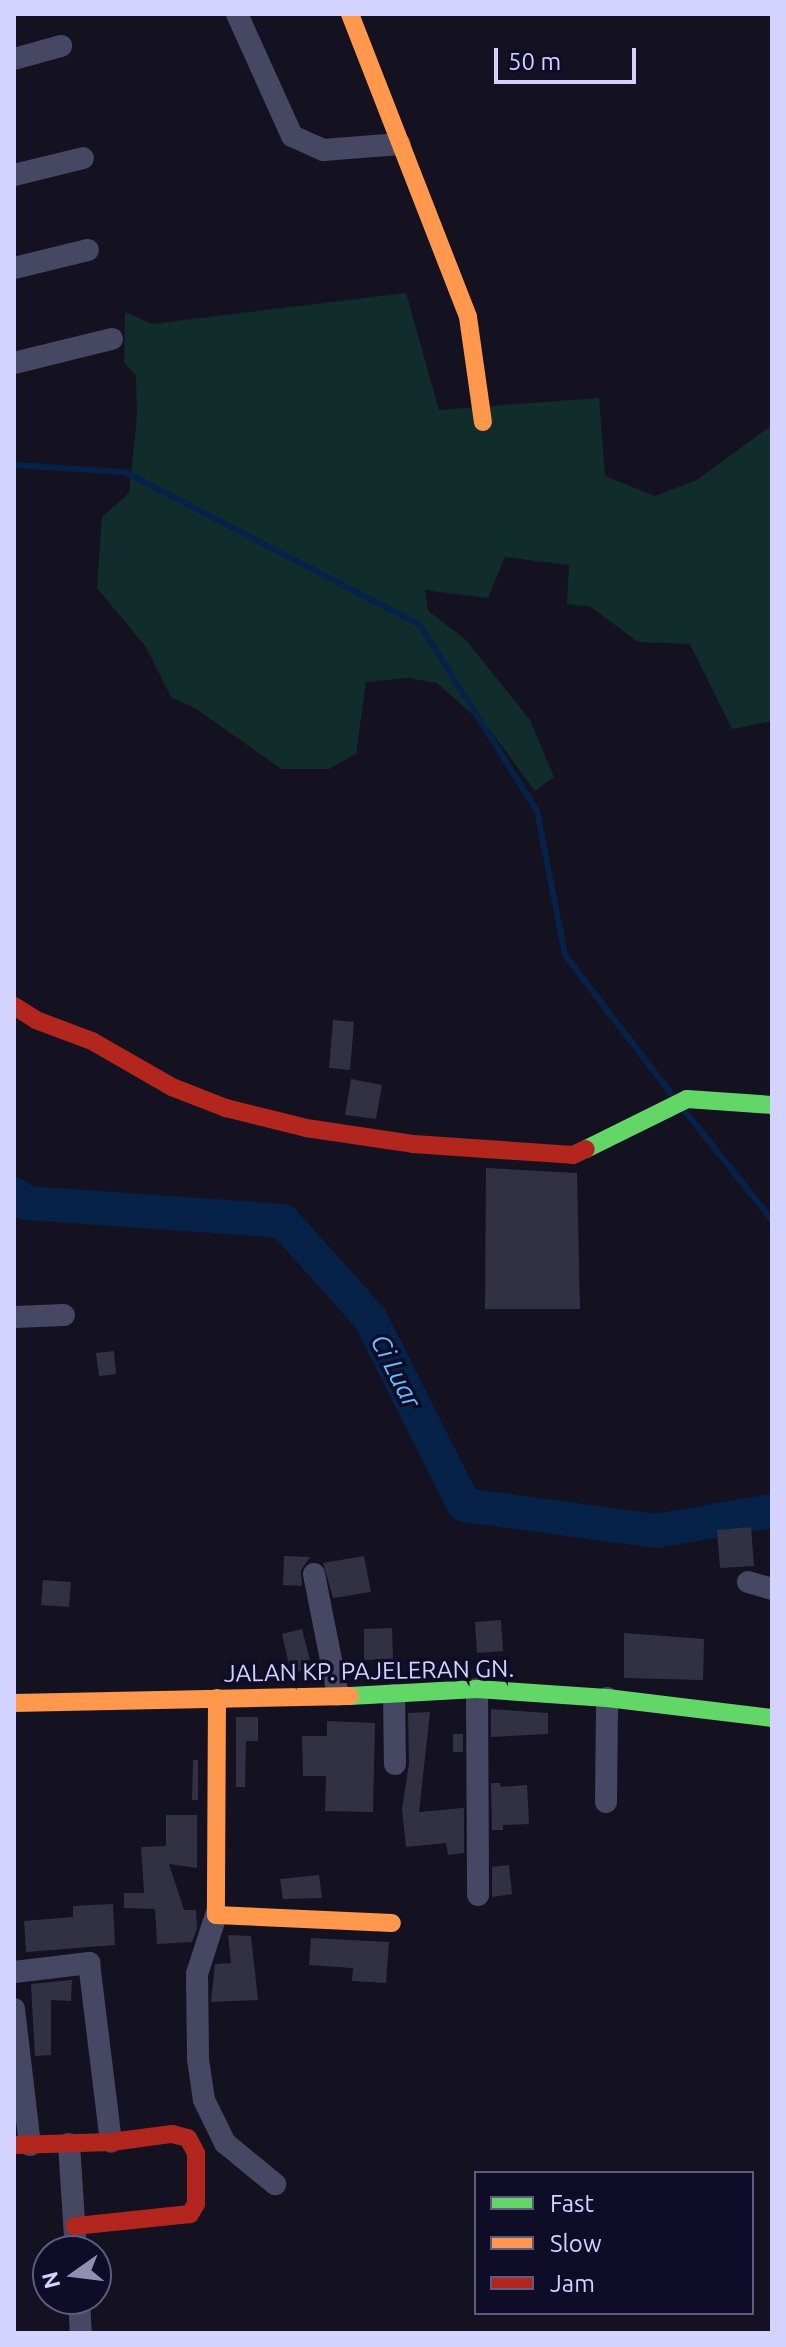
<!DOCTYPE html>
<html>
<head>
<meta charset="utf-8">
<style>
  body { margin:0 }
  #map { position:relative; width:786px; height:2347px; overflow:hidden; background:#141221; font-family:Ubuntu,sans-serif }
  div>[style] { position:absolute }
  .green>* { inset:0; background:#102d2c }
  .stream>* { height:6px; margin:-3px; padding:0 3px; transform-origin:3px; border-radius:3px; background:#072248 }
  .river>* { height:34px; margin:-17px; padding:0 17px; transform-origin:17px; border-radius:17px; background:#072248 }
  .building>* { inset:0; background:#323043 }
  .street>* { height:22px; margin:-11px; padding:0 11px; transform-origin:11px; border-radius:11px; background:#464762 }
  .fast>* { height:18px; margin:-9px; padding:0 9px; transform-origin:9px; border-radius:9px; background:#63d668 }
  .slow>* { height:18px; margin:-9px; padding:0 9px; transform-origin:9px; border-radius:9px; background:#ff974d }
  .jam>* { height:18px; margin:-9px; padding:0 9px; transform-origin:9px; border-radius:9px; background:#b3261e }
  span { translate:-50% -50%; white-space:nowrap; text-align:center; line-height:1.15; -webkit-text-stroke:7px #0f0c27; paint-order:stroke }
  .street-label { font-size:24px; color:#d4d2ff }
  .water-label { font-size:26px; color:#60bfff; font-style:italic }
  .frame { position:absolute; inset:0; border:16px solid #d4d2ff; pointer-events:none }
  .legend { position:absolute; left:474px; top:2171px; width:280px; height:144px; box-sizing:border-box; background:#0f0c27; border:2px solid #5e5b7d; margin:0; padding:10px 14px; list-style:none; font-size:24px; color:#d4d2ff }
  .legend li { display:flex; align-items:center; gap:16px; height:40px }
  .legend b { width:40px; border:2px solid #5e5b7d }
  .north { position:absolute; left:32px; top:2235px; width:80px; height:80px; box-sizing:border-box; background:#0f0c27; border:2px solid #5e5b7d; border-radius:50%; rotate:256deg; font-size:22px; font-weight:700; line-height:32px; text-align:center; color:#d4d2ff }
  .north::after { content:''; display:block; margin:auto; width:28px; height:36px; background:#918fb1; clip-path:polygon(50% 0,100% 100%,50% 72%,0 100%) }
  .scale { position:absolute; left:494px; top:48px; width:142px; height:36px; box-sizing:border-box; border:4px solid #d4d2ff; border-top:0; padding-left:10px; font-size:24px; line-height:28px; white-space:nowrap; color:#d4d2ff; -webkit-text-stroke:6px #0f0c27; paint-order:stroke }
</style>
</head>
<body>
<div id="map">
  <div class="green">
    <i style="clip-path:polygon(406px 293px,439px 410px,599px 398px,605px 476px,655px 496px,697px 480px,772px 425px,772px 721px,732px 729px,690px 644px,638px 642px,591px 607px,567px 604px,569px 565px,505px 557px,488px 598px,425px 590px,428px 611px,465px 639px,530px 720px,554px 777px,535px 791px,490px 730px,437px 683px,408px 678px,366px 682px,356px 754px,329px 769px,281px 769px,195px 708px,171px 697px,146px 647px,97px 588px,102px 517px,129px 493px,137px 415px,136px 376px,124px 362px,125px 312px,152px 324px)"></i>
  </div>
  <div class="stream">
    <i style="left:14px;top:465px;width:111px;rotate:3.6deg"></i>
    <i style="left:125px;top:472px;width:332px;rotate:27.4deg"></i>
    <i style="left:420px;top:625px;width:220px;rotate:57.8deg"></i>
    <i style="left:537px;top:811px;width:147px;rotate:79deg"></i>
    <i style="left:565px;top:955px;width:176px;rotate:52.6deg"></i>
    <i style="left:684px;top:1110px;width:141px;rotate:51.3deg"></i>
  </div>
  <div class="river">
    <i style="left:14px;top:1194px;width:16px;rotate:35deg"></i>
    <i style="left:27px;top:1203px;width:257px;rotate:4deg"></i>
    <i style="left:283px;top:1221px;width:130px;rotate:48.1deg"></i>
    <i style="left:370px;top:1318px;width:209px;rotate:63.3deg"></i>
    <i style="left:464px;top:1505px;width:194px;rotate:7.7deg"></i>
    <i style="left:656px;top:1531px;width:118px;rotate:-9.8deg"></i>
  </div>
  <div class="building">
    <i style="clip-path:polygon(333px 1020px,354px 1022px,350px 1070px,329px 1068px)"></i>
    <i style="clip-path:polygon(351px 1079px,382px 1085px,376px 1119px,345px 1115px)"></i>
    <i style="clip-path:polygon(486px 1168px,577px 1173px,580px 1309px,485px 1309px)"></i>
    <i style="clip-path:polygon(114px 1351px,116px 1374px,99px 1376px,96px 1353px)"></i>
    <i style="clip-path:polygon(751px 1527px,754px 1566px,720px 1568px,717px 1530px)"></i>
    <i style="clip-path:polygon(284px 1556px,310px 1557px,301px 1570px,302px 1586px,283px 1585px)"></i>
    <i style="clip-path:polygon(364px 1556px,371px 1592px,333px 1598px,323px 1563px)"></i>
    <i style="clip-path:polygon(43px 1580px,71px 1582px,69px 1607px,41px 1605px)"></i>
    <i style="clip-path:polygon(501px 1620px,503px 1651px,477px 1653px,475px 1622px)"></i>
    <i style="clip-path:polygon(392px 1628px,393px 1659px,364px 1660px,364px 1629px)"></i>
    <i style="clip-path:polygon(302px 1629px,312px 1668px,291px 1673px,282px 1634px)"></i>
    <i style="clip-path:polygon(624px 1633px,704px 1639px,703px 1680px,624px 1678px)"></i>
    <i style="clip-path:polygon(491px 1709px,548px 1713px,548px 1734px,491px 1737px)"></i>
    <i style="clip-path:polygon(430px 1712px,419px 1812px,464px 1808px,464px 1853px,448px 1855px,446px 1843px,406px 1847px,402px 1809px,409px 1764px,408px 1713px)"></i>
    <i style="clip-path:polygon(236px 1717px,258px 1717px,258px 1741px,246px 1741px,245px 1787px,236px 1787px)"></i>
    <i style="clip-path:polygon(327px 1721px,375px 1723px,373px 1812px,325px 1811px,326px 1776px,303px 1776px,302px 1736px,327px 1736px)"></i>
    <i style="clip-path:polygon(453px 1734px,463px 1734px,463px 1752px,453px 1752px)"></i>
    <i style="clip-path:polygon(193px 1760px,198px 1760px,198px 1800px,192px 1800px)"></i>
    <i style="clip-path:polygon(491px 1783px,500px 1783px,501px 1787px,527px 1785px,529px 1824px,503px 1825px,503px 1830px,492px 1830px)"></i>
    <i style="clip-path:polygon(166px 1815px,197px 1815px,197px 1868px,169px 1864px,184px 1910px,196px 1910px,197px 1929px,192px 1942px,157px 1944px,155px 1909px,124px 1908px,124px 1893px,144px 1893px,141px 1847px,166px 1846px)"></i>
    <i style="clip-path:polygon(509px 1865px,512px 1894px,492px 1897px,492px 1867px)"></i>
    <i style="clip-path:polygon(319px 1875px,322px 1898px,283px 1899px,280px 1879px)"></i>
    <i style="clip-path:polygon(113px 1904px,115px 1945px,26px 1952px,24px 1921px,73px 1917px,73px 1906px)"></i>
    <i style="clip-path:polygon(228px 1935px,251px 1936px,258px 2000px,211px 2002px,215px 1964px,231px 1963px)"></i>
    <i style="clip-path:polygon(311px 1938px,389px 1942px,386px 1983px,352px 1981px,353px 1968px,309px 1965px)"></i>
    <i style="clip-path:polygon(72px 1980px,71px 2001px,51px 2000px,51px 2055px,35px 2056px,31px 1984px)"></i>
  </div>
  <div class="street">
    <i style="left:237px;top:14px;width:134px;rotate:65.7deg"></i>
    <i style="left:292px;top:136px;width:34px;rotate:24deg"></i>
    <i style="left:323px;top:150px;width:77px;rotate:-4.5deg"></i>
    <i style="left:14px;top:59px;width:49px;rotate:-15.5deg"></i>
    <i style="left:14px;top:175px;width:71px;rotate:-13.8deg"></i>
    <i style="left:14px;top:268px;width:76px;rotate:-13.7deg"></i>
    <i style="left:14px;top:363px;width:101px;rotate:-13.8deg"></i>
    <i style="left:14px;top:1317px;width:50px;rotate:-2.3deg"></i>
    <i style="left:314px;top:1574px;width:123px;rotate:78.8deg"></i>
    <i style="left:748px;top:1582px;width:25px;rotate:16deg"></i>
    <i style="left:477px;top:1689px;width:206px;rotate:89.7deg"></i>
    <i style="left:394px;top:1695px;width:69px;rotate:89.2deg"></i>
    <i style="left:606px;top:1802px;width:104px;rotate:-89.4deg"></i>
    <i style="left:216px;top:1915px;width:62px;rotate:107.9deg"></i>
    <i style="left:197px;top:1974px;width:85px;rotate:89.3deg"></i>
    <i style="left:198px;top:2059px;width:41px;rotate:81.7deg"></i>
    <i style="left:204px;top:2100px;width:48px;rotate:64deg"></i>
    <i style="left:225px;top:2143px;width:65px;rotate:39.4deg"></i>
    <i style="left:14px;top:1972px;width:76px;rotate:-6.8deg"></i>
    <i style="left:89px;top:1963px;width:180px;rotate:83deg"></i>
    <i style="left:14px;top:2009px;width:137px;rotate:83.3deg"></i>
    <i style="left:69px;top:2144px;width:107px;rotate:86.3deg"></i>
    <i style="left:79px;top:2299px;width:34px;rotate:87deg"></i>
  </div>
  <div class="fast">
    <i style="left:586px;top:1149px;width:113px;rotate:-26.3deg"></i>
    <i style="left:687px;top:1099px;width:85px;rotate:4deg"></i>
    <i style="left:350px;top:1696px;width:127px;rotate:-3.2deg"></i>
    <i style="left:477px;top:1689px;width:130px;rotate:4deg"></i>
    <i style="left:607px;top:1698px;width:166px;rotate:6.9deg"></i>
  </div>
  <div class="slow">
    <i style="left:350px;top:14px;width:325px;rotate:68.7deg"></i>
    <i style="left:468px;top:317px;width:106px;rotate:81.9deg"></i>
    <i style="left:217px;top:1698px;width:217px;rotate:90.3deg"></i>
    <i style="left:216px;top:1915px;width:176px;rotate:2.6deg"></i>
    <i style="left:14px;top:1703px;width:336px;rotate:-1.2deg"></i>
  </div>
  <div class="jam">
    <i style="left:14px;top:1006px;width:26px;rotate:32deg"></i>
    <i style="left:36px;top:1020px;width:60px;rotate:20.6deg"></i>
    <i style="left:92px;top:1041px;width:92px;rotate:29.9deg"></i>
    <i style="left:172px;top:1087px;width:58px;rotate:21.3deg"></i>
    <i style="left:226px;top:1108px;width:82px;rotate:14deg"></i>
    <i style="left:306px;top:1128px;width:108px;rotate:8.5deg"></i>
    <i style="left:413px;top:1144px;width:160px;rotate:3.9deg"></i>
    <i style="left:573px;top:1155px;width:14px;rotate:-25deg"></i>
    <i style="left:14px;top:2145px;width:97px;rotate:-1.8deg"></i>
    <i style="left:111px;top:2142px;width:62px;rotate:-7.5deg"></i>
    <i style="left:172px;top:2134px;width:16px;rotate:14deg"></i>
    <i style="left:188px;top:2138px;width:17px;rotate:62deg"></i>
    <i style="left:196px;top:2153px;width:51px;rotate:90deg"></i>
    <i style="left:196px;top:2204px;width:12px;rotate:121deg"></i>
    <i style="left:190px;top:2214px;width:116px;rotate:174deg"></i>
  </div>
  <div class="street-label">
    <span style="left:369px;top:1671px;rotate:-1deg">JALAN KP. PAJELERAN GN.</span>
  </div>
  <div class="water-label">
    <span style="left:396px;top:1371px;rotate:63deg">Ci Luar</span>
  </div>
  <div class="frame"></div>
  <ul class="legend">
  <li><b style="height:10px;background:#63d668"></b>Fast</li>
  <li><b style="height:10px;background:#ff974d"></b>Slow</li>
  <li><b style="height:10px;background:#b3261e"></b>Jam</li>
  </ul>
  <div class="north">N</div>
  <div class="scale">50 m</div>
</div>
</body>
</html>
